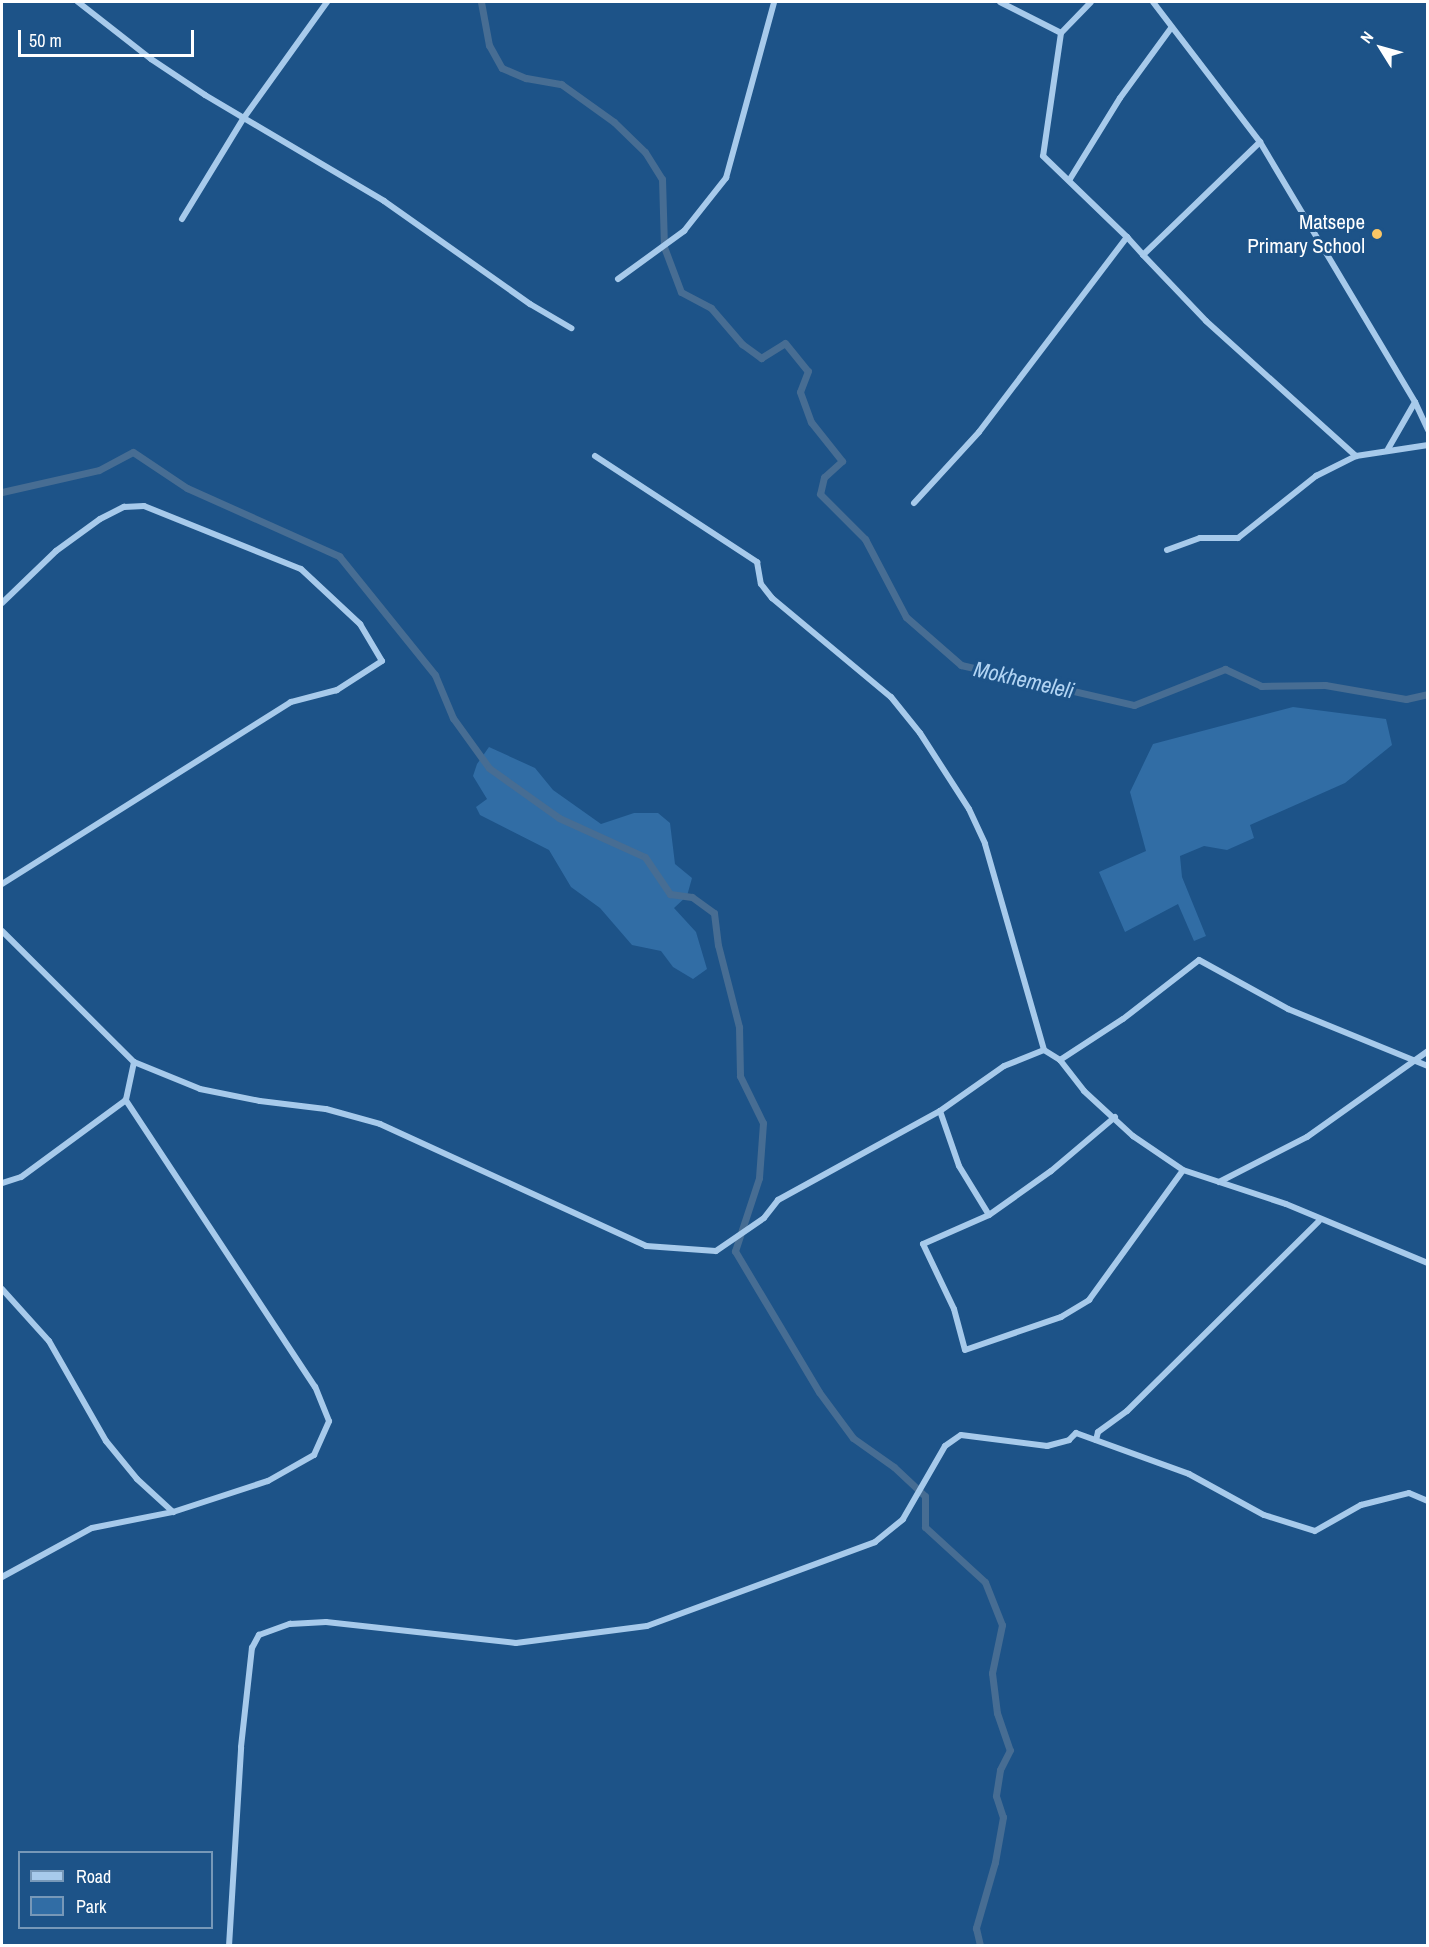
<!DOCTYPE html>
<html>
<head>
<meta charset="utf-8">
<style>
  body { margin:0 }
  #map { position:relative; width:1429px; height:1947px; overflow:hidden; background:#1d5388; font-family:"Archivo Narrow",sans-serif }
  div>[style] { position:absolute }
  .green>* { inset:0; background:#316da5 }
  .stream>* { height:7px; margin:-3.5px; padding:0 3.5px; transform-origin:3.5px; border-radius:3.5px; background:#476d93 }
  .minor>* { height:6px; margin:-3px; padding:0 3px; transform-origin:3px; border-radius:3px; background:#a7caeb }
  .dots>* { width:16px; height:16px; translate:-50% -50%; box-sizing:border-box; border:3px solid #1d5388; border-radius:50% }
  span { translate:-50% -50%; white-space:nowrap; text-align:center; line-height:1.15; -webkit-text-stroke:6px #1d5388; paint-order:stroke }
  .poi-label { font-size:21px; color:#fff }
  .right { translate:-100% -50%; text-align:right }
  .water-label { font-size:22px; color:#b2d4f3; font-style:italic }
  .frame { position:absolute; inset:0; border:3px solid #fff; pointer-events:none }
  .legend { position:absolute; left:18px; top:1851px; width:195px; height:78px; box-sizing:border-box; background:#1d5388; border:2px solid #7798b8; margin:0; padding:8px 10px; list-style:none; font-size:18px; color:#fff }
  .legend li { display:flex; align-items:center; gap:12px; height:30px }
  .legend b { width:30px; border:2px solid #7798b8 }
  .north { position:absolute; left:1351px; top:18px; width:60px; height:60px; -webkit-text-stroke:4px #1d5388; paint-order:stroke; rotate:307deg; font-size:16px; font-weight:700; line-height:24px; text-align:center; color:#fff }
  .north::after { content:''; display:block; margin:auto; width:21px; height:27px; background:#fff; clip-path:polygon(50% 0,100% 100%,50% 72%,0 100%) }
  .scale { position:absolute; left:18px; top:30px; width:176px; height:27px; box-sizing:border-box; border:3px solid #fff; border-top:0; padding-left:8px; font-size:18px; line-height:21px; white-space:nowrap; color:#fff; -webkit-text-stroke:4px #1d5388; paint-order:stroke }
</style>
</head>
<body>
<div id="map">
  <div class="green">
    <i style="clip-path:polygon(1293px 707px,1386px 719px,1392px 745px,1345px 783px,1250px 825px,1254px 838px,1227px 850px,1204px 846px,1180px 856px,1182px 877px,1206px 936px,1194px 941px,1178px 904px,1125px 932px,1099px 872px,1146px 851px,1130px 792px,1153px 744px)"></i>
    <i style="clip-path:polygon(489px 747px,535px 768px,553px 790px,601px 824px,634px 813px,658px 813px,670px 823px,675px 864px,692px 878px,687px 896px,674px 908px,696px 932px,707px 969px,693px 979px,673px 967px,661px 951px,632px 945px,600px 908px,571px 887px,549px 850px,480px 815px,476px 807px,487px 799px,473px 776px,477px 764px)"></i>
  </div>
  <div class="stream">
    <i style="left:481px;top:2px;width:44px;rotate:79.5deg"></i>
    <i style="left:489px;top:45px;width:26px;rotate:61deg"></i>
    <i style="left:502px;top:68px;width:26px;rotate:23deg"></i>
    <i style="left:526px;top:78px;width:36px;rotate:10deg"></i>
    <i style="left:561px;top:84px;width:65px;rotate:35.6deg"></i>
    <i style="left:614px;top:122px;width:43px;rotate:44.1deg"></i>
    <i style="left:645px;top:152px;width:32px;rotate:58deg"></i>
    <i style="left:662px;top:179px;width:68px;rotate:88.3deg"></i>
    <i style="left:664px;top:247px;width:48px;rotate:69.3deg"></i>
    <i style="left:681px;top:292px;width:34px;rotate:28deg"></i>
    <i style="left:711px;top:308px;width:48px;rotate:49.3deg"></i>
    <i style="left:742px;top:344px;width:24px;rotate:36deg"></i>
    <i style="left:761px;top:358px;width:28px;rotate:-32deg"></i>
    <i style="left:785px;top:343px;width:36px;rotate:51deg"></i>
    <i style="left:808px;top:371px;width:22px;rotate:111deg"></i>
    <i style="left:800px;top:392px;width:32px;rotate:70deg"></i>
    <i style="left:811px;top:422px;width:50px;rotate:51.5deg"></i>
    <i style="left:842px;top:461px;width:24px;rotate:138deg"></i>
    <i style="left:824px;top:477px;width:17px;rotate:103deg"></i>
    <i style="left:820px;top:494px;width:64px;rotate:45deg"></i>
    <i style="left:865px;top:539px;width:88px;rotate:62.3deg"></i>
    <i style="left:906px;top:617px;width:73px;rotate:41.1deg"></i>
    <i style="left:961px;top:665px;width:178px;rotate:13deg"></i>
    <i style="left:1134px;top:705px;width:98px;rotate:-21.6deg"></i>
    <i style="left:1225px;top:669px;width:40px;rotate:25deg"></i>
    <i style="left:1261px;top:686px;width:64px;rotate:-0.9deg"></i>
    <i style="left:1325px;top:685px;width:82px;rotate:9.8deg"></i>
    <i style="left:1406px;top:699px;width:23px;rotate:-13deg"></i>
    <i style="left:2px;top:492px;width:99px;rotate:-12.8deg"></i>
    <i style="left:99px;top:470px;width:38px;rotate:-28deg"></i>
    <i style="left:133px;top:452px;width:65px;rotate:33.7deg"></i>
    <i style="left:187px;top:488px;width:167px;rotate:24.1deg"></i>
    <i style="left:339px;top:556px;width:153px;rotate:51.1deg"></i>
    <i style="left:435px;top:675px;width:47px;rotate:67.3deg"></i>
    <i style="left:453px;top:718px;width:62px;rotate:54.2deg"></i>
    <i style="left:489px;top:768px;width:86px;rotate:35.5deg"></i>
    <i style="left:559px;top:818px;width:94px;rotate:24.4deg"></i>
    <i style="left:645px;top:857px;width:45px;rotate:56deg"></i>
    <i style="left:670px;top:894px;width:22px;rotate:8deg"></i>
    <i style="left:692px;top:897px;width:27px;rotate:36deg"></i>
    <i style="left:714px;top:913px;width:32px;rotate:83deg"></i>
    <i style="left:718px;top:945px;width:85px;rotate:75.6deg"></i>
    <i style="left:739px;top:1027px;width:49px;rotate:88.8deg"></i>
    <i style="left:740px;top:1076px;width:52px;rotate:63.9deg"></i>
    <i style="left:763px;top:1123px;width:55px;rotate:94.2deg"></i>
    <i style="left:759px;top:1178px;width:77px;rotate:108.2deg"></i>
    <i style="left:735px;top:1251px;width:164px;rotate:59.2deg"></i>
    <i style="left:819px;top:1392px;width:57px;rotate:53.5deg"></i>
    <i style="left:853px;top:1438px;width:50px;rotate:35.3deg"></i>
    <i style="left:894px;top:1467px;width:42px;rotate:43.1deg"></i>
    <i style="left:925px;top:1496px;width:31px;rotate:90deg"></i>
    <i style="left:925px;top:1527px;width:81px;rotate:42.5deg"></i>
    <i style="left:985px;top:1582px;width:46px;rotate:68.4deg"></i>
    <i style="left:1002px;top:1625px;width:49px;rotate:101.8deg"></i>
    <i style="left:992px;top:1673px;width:40px;rotate:82.9deg"></i>
    <i style="left:997px;top:1713px;width:39px;rotate:71deg"></i>
    <i style="left:1010px;top:1750px;width:22px;rotate:117deg"></i>
    <i style="left:1000px;top:1770px;width:26px;rotate:99deg"></i>
    <i style="left:996px;top:1796px;width:22px;rotate:72deg"></i>
    <i style="left:1003px;top:1817px;width:46px;rotate:100.1deg"></i>
    <i style="left:995px;top:1862px;width:69px;rotate:106.1deg"></i>
    <i style="left:976px;top:1928px;width:18px;rotate:77deg"></i>
  </div>
  <div class="minor">
    <i style="left:78px;top:2px;width:93px;rotate:38deg"></i>
    <i style="left:151px;top:59px;width:65px;rotate:33.7deg"></i>
    <i style="left:205px;top:95px;width:208px;rotate:30.6deg"></i>
    <i style="left:384px;top:201px;width:179px;rotate:35.2deg"></i>
    <i style="left:530px;top:304px;width:48px;rotate:30.3deg"></i>
    <i style="left:1000px;top:2px;width:68px;rotate:26.9deg"></i>
    <i style="left:1061px;top:33px;width:43px;rotate:-45.9deg"></i>
    <i style="left:1153px;top:2px;width:176px;rotate:52.6deg"></i>
    <i style="left:1260px;top:142px;width:303px;rotate:59.2deg"></i>
    <i style="left:1415px;top:402px;width:31px;rotate:65deg"></i>
    <i style="left:1061px;top:33px;width:124px;rotate:98.3deg"></i>
    <i style="left:1043px;top:156px;width:117px;rotate:44deg"></i>
    <i style="left:1070px;top:179px;width:95px;rotate:-58.3deg"></i>
    <i style="left:1120px;top:98px;width:87px;rotate:-53.9deg"></i>
    <i style="left:182px;top:219px;width:117px;rotate:-58.6deg"></i>
    <i style="left:243px;top:119px;width:144px;rotate:-54.3deg"></i>
    <i style="left:1143px;top:255px;width:91px;rotate:46.3deg"></i>
    <i style="left:1206px;top:321px;width:202px;rotate:42deg"></i>
    <i style="left:618px;top:279px;width:82px;rotate:-36deg"></i>
    <i style="left:684px;top:231px;width:68px;rotate:-51.6deg"></i>
    <i style="left:726px;top:178px;width:182px;rotate:-74.7deg"></i>
    <i style="left:1388px;top:449px;width:54px;rotate:-60.1deg"></i>
    <i style="left:595px;top:456px;width:194px;rotate:33.2deg"></i>
    <i style="left:757px;top:562px;width:22px;rotate:80deg"></i>
    <i style="left:761px;top:584px;width:18px;rotate:52deg"></i>
    <i style="left:772px;top:598px;width:155px;rotate:39.8deg"></i>
    <i style="left:891px;top:697px;width:46px;rotate:51.1deg"></i>
    <i style="left:920px;top:733px;width:90px;rotate:57.2deg"></i>
    <i style="left:969px;top:809px;width:38px;rotate:65deg"></i>
    <i style="left:985px;top:844px;width:214px;rotate:74deg"></i>
    <i style="left:1044px;top:1050px;width:19px;rotate:32deg"></i>
    <i style="left:1060px;top:1060px;width:39px;rotate:52deg"></i>
    <i style="left:1084px;top:1091px;width:67px;rotate:42.6deg"></i>
    <i style="left:1133px;top:1136px;width:60px;rotate:34.2deg"></i>
    <i style="left:1183px;top:1170px;width:108px;rotate:18.3deg"></i>
    <i style="left:1286px;top:1204px;width:154px;rotate:22.6deg"></i>
    <i style="left:914px;top:503px;width:96px;rotate:-47.5deg"></i>
    <i style="left:979px;top:432px;width:245px;rotate:-52.8deg"></i>
    <i style="left:1127px;top:237px;width:24px;rotate:48deg"></i>
    <i style="left:1143px;top:255px;width:163px;rotate:-44deg"></i>
    <i style="left:1167px;top:550px;width:35px;rotate:-20deg"></i>
    <i style="left:1200px;top:538px;width:38px"></i>
    <i style="left:1238px;top:538px;width:100px;rotate:-38.5deg"></i>
    <i style="left:1316px;top:476px;width:45px;rotate:-26.6deg"></i>
    <i style="left:1356px;top:456px;width:73px;rotate:-8.7deg"></i>
    <i style="left:2px;top:603px;width:75px;rotate:-43.9deg"></i>
    <i style="left:56px;top:551px;width:54px;rotate:-36deg"></i>
    <i style="left:100px;top:519px;width:27px;rotate:-27deg"></i>
    <i style="left:124px;top:507px;width:20px;rotate:-3deg"></i>
    <i style="left:144px;top:506px;width:169px;rotate:21.9deg"></i>
    <i style="left:301px;top:569px;width:81px;rotate:43deg"></i>
    <i style="left:360px;top:624px;width:43px;rotate:59.3deg"></i>
    <i style="left:382px;top:661px;width:54px;rotate:147.2deg"></i>
    <i style="left:337px;top:690px;width:48px;rotate:165.4deg"></i>
    <i style="left:291px;top:702px;width:342px;rotate:147.8deg"></i>
    <i style="left:2px;top:931px;width:186px;rotate:44.8deg"></i>
    <i style="left:134px;top:1062px;width:39px;rotate:102deg"></i>
    <i style="left:126px;top:1100px;width:130px;rotate:143.7deg"></i>
    <i style="left:21px;top:1177px;width:20px;rotate:162deg"></i>
    <i style="left:1060px;top:1060px;width:75px;rotate:-33.1deg"></i>
    <i style="left:1123px;top:1019px;width:96px;rotate:-37.8deg"></i>
    <i style="left:1199px;top:960px;width:102px;rotate:28.8deg"></i>
    <i style="left:1288px;top:1009px;width:151px;rotate:22.2deg"></i>
    <i style="left:134px;top:1062px;width:71px;rotate:22.2deg"></i>
    <i style="left:200px;top:1089px;width:61px;rotate:11.3deg"></i>
    <i style="left:260px;top:1101px;width:66px;rotate:6.9deg"></i>
    <i style="left:326px;top:1109px;width:56px;rotate:15.5deg"></i>
    <i style="left:380px;top:1124px;width:293px;rotate:24.6deg"></i>
    <i style="left:646px;top:1246px;width:70px;rotate:4.1deg"></i>
    <i style="left:716px;top:1251px;width:58px;rotate:-34.5deg"></i>
    <i style="left:764px;top:1218px;width:23px;rotate:-52deg"></i>
    <i style="left:778px;top:1200px;width:185px;rotate:-28.8deg"></i>
    <i style="left:940px;top:1111px;width:78px;rotate:-35.1deg"></i>
    <i style="left:1004px;top:1066px;width:43px;rotate:-21.8deg"></i>
    <i style="left:940px;top:1111px;width:58px;rotate:70.9deg"></i>
    <i style="left:959px;top:1166px;width:57px;rotate:58.5deg"></i>
    <i style="left:1115px;top:1117px;width:84px;rotate:139.8deg"></i>
    <i style="left:1051px;top:1171px;width:76px;rotate:144.6deg"></i>
    <i style="left:989px;top:1215px;width:72px;rotate:156.3deg"></i>
    <i style="left:923px;top:1244px;width:72px;rotate:64.5deg"></i>
    <i style="left:954px;top:1309px;width:42px;rotate:75deg"></i>
    <i style="left:965px;top:1350px;width:102px;rotate:-19deg"></i>
    <i style="left:1061px;top:1317px;width:33px;rotate:-31deg"></i>
    <i style="left:1089px;top:1300px;width:160px;rotate:-54.1deg"></i>
    <i style="left:1219px;top:1182px;width:99px;rotate:-27.1deg"></i>
    <i style="left:1307px;top:1137px;width:148px;rotate:-35.4deg"></i>
    <i style="left:2px;top:1289px;width:70px;rotate:47.9deg"></i>
    <i style="left:49px;top:1341px;width:115px;rotate:60.3deg"></i>
    <i style="left:106px;top:1441px;width:49px;rotate:50.8deg"></i>
    <i style="left:137px;top:1479px;width:49px;rotate:42.5deg"></i>
    <i style="left:1096px;top:1440px;width:8px;rotate:-76deg"></i>
    <i style="left:1098px;top:1432px;width:36px;rotate:-36deg"></i>
    <i style="left:1127px;top:1411px;width:270px;rotate:-44.7deg"></i>
    <i style="left:2px;top:1577px;width:102px;rotate:-28.6deg"></i>
    <i style="left:92px;top:1528px;width:83px;rotate:-11.2deg"></i>
    <i style="left:173px;top:1512px;width:100px;rotate:-18.1deg"></i>
    <i style="left:268px;top:1481px;width:53px;rotate:-29.5deg"></i>
    <i style="left:314px;top:1455px;width:37px;rotate:-66deg"></i>
    <i style="left:329px;top:1421px;width:37px;rotate:-112deg"></i>
    <i style="left:315px;top:1387px;width:344px;rotate:-123.4deg"></i>
    <i style="left:229px;top:1946px;width:199px;rotate:-86.5deg"></i>
    <i style="left:241px;top:1747px;width:100px;rotate:-83.7deg"></i>
    <i style="left:252px;top:1648px;width:15px;rotate:-62deg"></i>
    <i style="left:259px;top:1635px;width:33px;rotate:-20deg"></i>
    <i style="left:290px;top:1624px;width:36px;rotate:-3deg"></i>
    <i style="left:326px;top:1622px;width:191px;rotate:6.3deg"></i>
    <i style="left:516px;top:1643px;width:132px;rotate:-7.4deg"></i>
    <i style="left:647px;top:1626px;width:243px;rotate:-20.2deg"></i>
    <i style="left:875px;top:1542px;width:36px;rotate:-39deg"></i>
    <i style="left:903px;top:1519px;width:84px;rotate:-60.1deg"></i>
    <i style="left:945px;top:1446px;width:19px;rotate:-35deg"></i>
    <i style="left:961px;top:1435px;width:87px;rotate:7.3deg"></i>
    <i style="left:1047px;top:1446px;width:23px;rotate:-15deg"></i>
    <i style="left:1069px;top:1440px;width:10px;rotate:-45deg"></i>
    <i style="left:1076px;top:1433px;width:120px;rotate:19.9deg"></i>
    <i style="left:1189px;top:1474px;width:85px;rotate:28.7deg"></i>
    <i style="left:1264px;top:1515px;width:53px;rotate:17.4deg"></i>
    <i style="left:1315px;top:1531px;width:53px;rotate:-29.5deg"></i>
    <i style="left:1361px;top:1505px;width:49px;rotate:-14deg"></i>
    <i style="left:1409px;top:1493px;width:21px;rotate:23deg"></i>
  </div>
  <div class="dots">
    <i style="left:1377px;top:234px;background:#fbc665"></i>
  </div>
  <div class="poi-label">
    <span class="right" style="left:1365px;top:234px">Matsepe<br>Primary School</span>
  </div>
  <div class="water-label">
    <span style="left:1024px;top:680px;rotate:13deg">Mokhemeleli</span>
  </div>
  <div class="frame"></div>
  <ul class="legend">
  <li><b style="height:8px;background:#a7caeb"></b>Road</li>
  <li><b style="height:16px;background:#316da5"></b>Park</li>
  </ul>
  <div class="north">N</div>
  <div class="scale">50 m</div>
</div>
</body>
</html>
